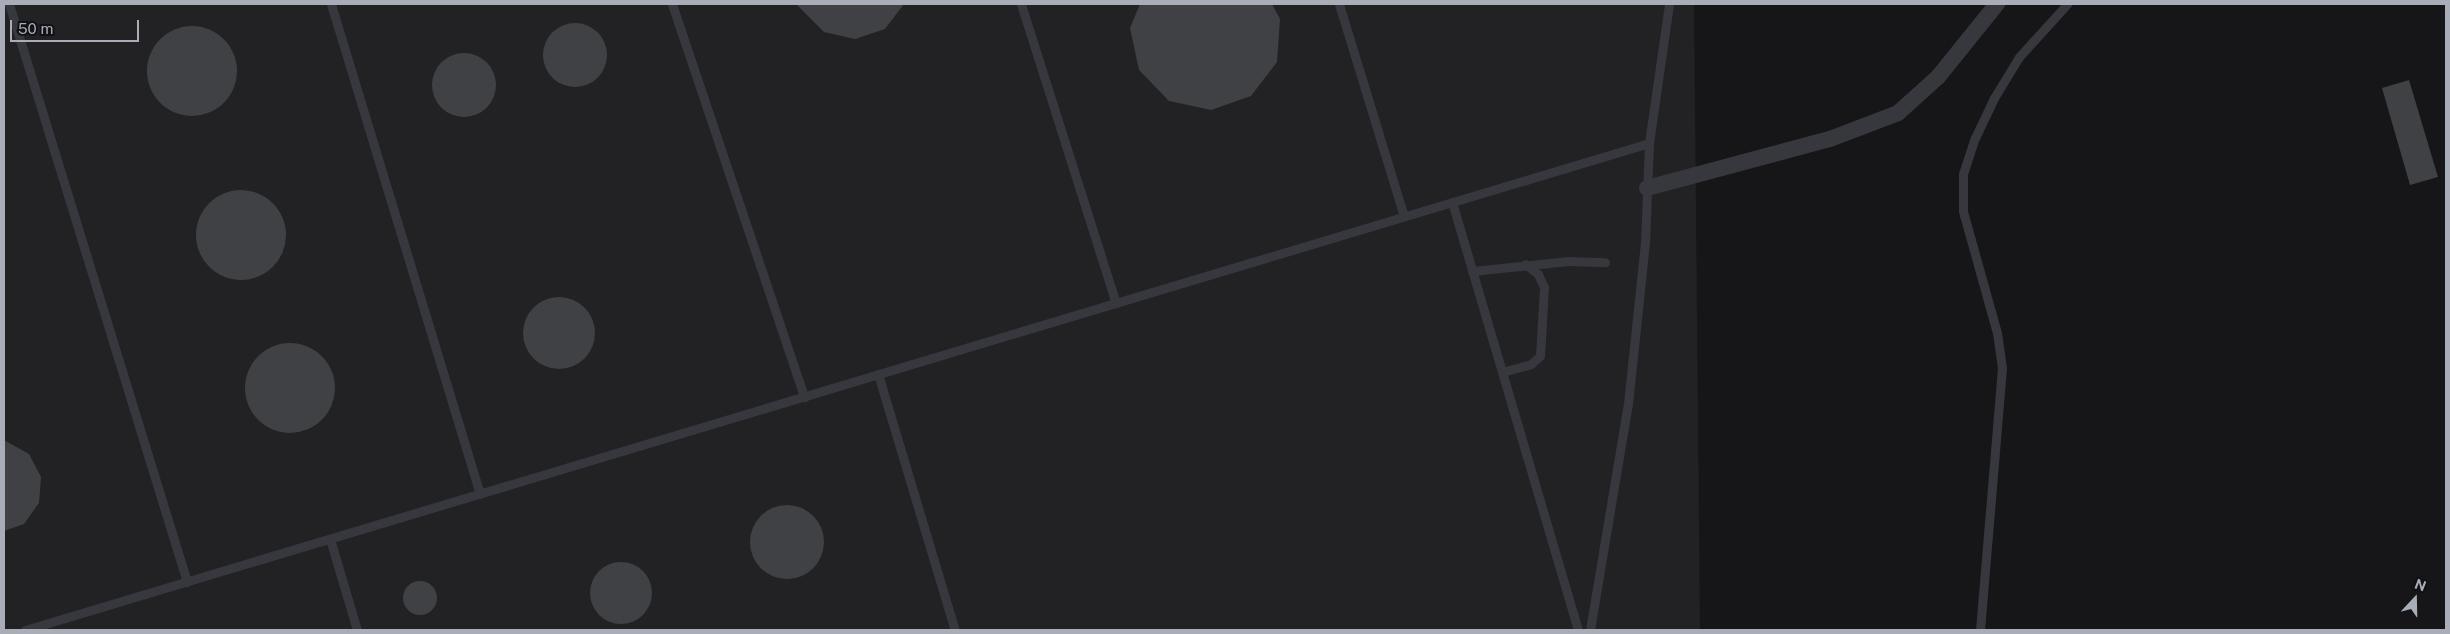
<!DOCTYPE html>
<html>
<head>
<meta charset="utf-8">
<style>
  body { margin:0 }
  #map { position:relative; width:2450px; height:634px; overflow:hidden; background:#161618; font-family:"Public Sans",sans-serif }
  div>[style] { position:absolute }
  .built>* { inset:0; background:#222225 }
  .building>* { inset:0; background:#404145 }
  .round { border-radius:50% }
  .service>* { height:9px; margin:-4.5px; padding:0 4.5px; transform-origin:4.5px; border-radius:4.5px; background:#37383d }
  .minor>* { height:16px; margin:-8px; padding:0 8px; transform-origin:8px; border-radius:8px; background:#37383d }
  span { translate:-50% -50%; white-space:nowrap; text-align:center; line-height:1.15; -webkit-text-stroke:4.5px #111113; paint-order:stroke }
  .frame { position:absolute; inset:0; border:5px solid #a8adb8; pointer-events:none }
  .north { position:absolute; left:2390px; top:574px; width:50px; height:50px; -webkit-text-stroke:4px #111113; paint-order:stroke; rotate:21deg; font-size:14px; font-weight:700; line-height:20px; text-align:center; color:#a8adb8 }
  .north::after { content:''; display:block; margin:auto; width:18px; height:22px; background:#a8adb8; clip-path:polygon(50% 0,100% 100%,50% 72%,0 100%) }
  .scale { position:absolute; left:10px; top:20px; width:129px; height:22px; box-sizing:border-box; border:2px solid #a8adb8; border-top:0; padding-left:6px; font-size:15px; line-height:18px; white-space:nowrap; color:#a8adb8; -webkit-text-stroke:4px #111113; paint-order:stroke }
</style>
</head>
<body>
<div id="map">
  <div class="built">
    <i style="clip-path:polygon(4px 4px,1694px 4px,1700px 630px,4px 630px)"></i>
  </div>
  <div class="building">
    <i style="clip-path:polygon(796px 4px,904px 4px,885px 29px,855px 39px,824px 32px)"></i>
    <i style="clip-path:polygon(1140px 4px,1272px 4px,1280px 19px,1277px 62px,1251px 96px,1211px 110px,1169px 101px,1139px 70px,1130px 28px)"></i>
    <i class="round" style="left:543px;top:23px;width:64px;height:64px"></i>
    <i class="round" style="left:147px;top:26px;width:90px;height:90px"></i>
    <i class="round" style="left:432px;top:53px;width:64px;height:64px"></i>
    <i style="clip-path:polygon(2409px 80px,2438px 177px,2410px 185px,2382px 88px)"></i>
    <i class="round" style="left:196px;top:190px;width:90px;height:90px"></i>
    <i class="round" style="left:523px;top:297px;width:72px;height:72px"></i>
    <i class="round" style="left:245px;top:343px;width:90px;height:90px"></i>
    <i style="clip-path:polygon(4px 440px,29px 454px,41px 477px,39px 503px,24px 524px,4px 531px)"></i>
    <i class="round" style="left:750px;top:505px;width:74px;height:74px"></i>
    <i class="round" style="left:590px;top:562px;width:62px;height:62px"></i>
    <i class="round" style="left:403px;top:581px;width:34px;height:34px"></i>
  </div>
  <div class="service">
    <i style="left:9px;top:4px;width:605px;rotate:72.88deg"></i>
    <i style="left:331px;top:4px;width:512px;rotate:73.09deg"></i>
    <i style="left:672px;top:4px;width:415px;rotate:71.4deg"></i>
    <i style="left:1021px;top:4px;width:314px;rotate:72.4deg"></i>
    <i style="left:1339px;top:4px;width:222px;rotate:73deg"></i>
    <i style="left:1452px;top:202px;width:446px;rotate:73.6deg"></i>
    <i style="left:1472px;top:271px;width:97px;rotate:-5.9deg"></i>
    <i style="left:1568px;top:261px;width:37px;rotate:2deg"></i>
    <i style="left:1502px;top:372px;width:30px;rotate:-15deg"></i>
    <i style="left:1531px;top:364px;width:12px;rotate:-42deg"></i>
    <i style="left:1540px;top:356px;width:69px;rotate:-86.7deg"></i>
    <i style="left:1544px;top:287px;width:14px;rotate:-115deg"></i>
    <i style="left:1538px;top:274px;width:16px;rotate:-142deg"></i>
    <i style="left:878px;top:374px;width:267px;rotate:73.3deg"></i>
    <i style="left:330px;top:539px;width:95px;rotate:73.5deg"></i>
    <i style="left:25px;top:630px;width:1695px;rotate:-16.69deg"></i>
    <i style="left:1590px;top:630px;width:229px;rotate:-80.5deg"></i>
    <i style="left:1628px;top:404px;width:162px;rotate:-84deg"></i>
    <i style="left:1645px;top:243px;width:100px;rotate:-87.7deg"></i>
    <i style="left:1649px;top:143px;width:140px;rotate:-81.8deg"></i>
    <i style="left:1980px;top:630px;width:263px;rotate:-85.2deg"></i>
    <i style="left:2002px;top:368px;width:35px;rotate:-98deg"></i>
    <i style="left:1997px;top:333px;width:127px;rotate:-105.6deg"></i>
    <i style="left:1963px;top:211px;width:37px;rotate:-90deg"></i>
    <i style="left:1963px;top:174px;width:38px;rotate:-72deg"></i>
    <i style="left:1975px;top:138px;width:44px;rotate:-64.6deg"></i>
    <i style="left:1994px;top:98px;width:48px;rotate:-58.6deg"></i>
    <i style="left:2019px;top:57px;width:72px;rotate:-47.8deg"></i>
  </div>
  <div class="minor">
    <i style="left:1647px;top:188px;width:189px;rotate:-15deg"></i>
    <i style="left:1830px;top:139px;width:73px;rotate:-20.9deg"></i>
    <i style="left:1898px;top:113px;width:54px;rotate:-42deg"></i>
    <i style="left:1938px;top:77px;width:94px;rotate:-51.1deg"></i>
  </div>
  <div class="frame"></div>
  <div class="north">N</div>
  <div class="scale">50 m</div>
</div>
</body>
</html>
